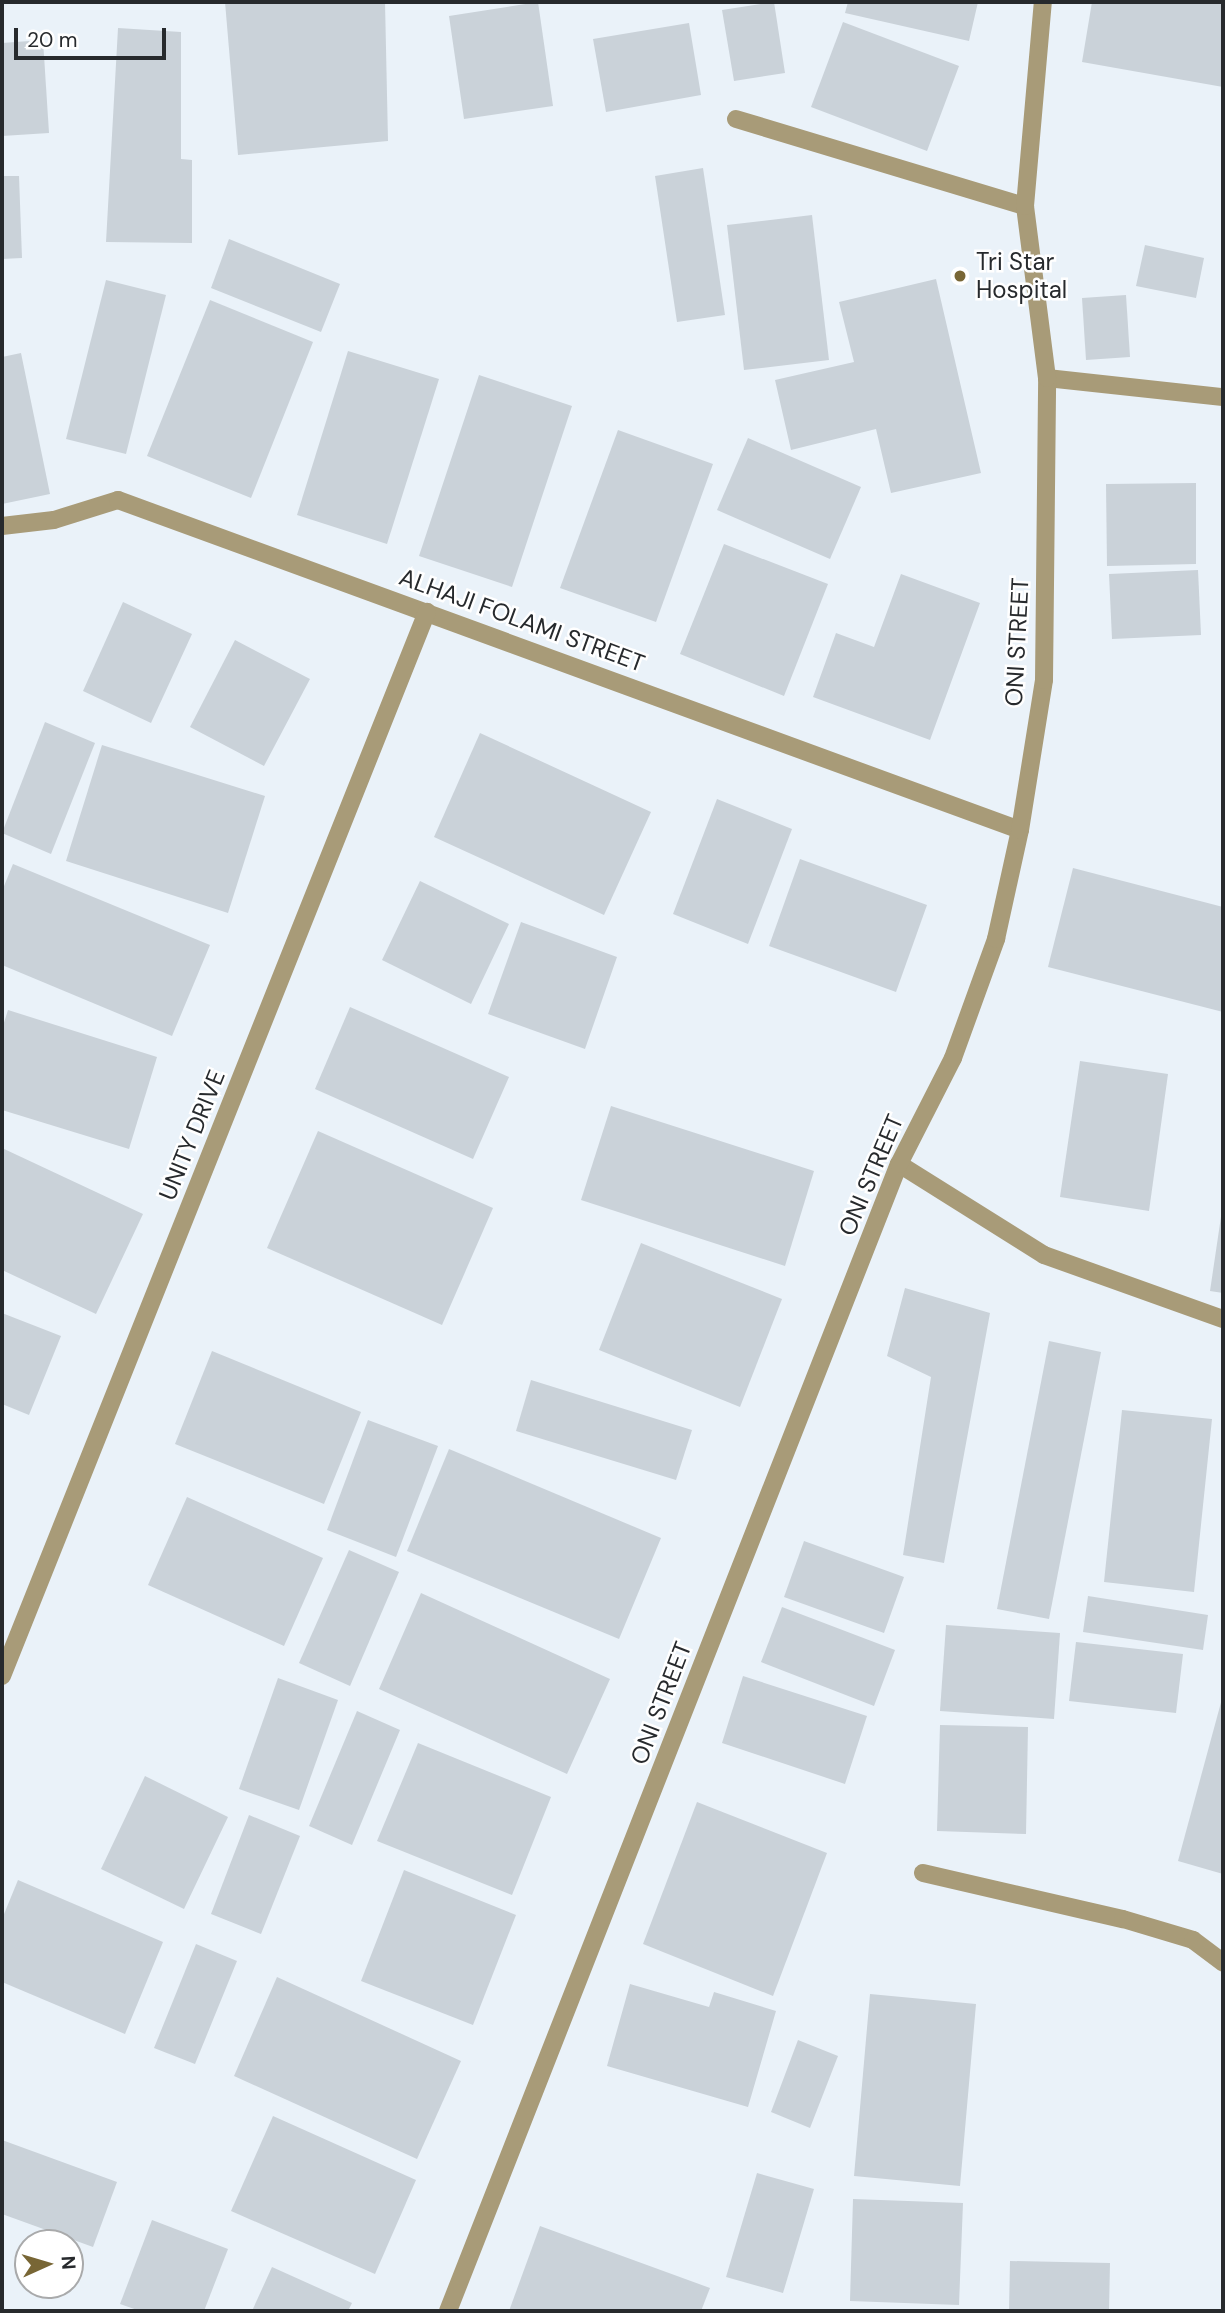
<!DOCTYPE html>
<html>
<head>
<meta charset="utf-8">
<style>
  body { margin:0 }
  #map { position:relative; width:1225px; height:2313px; overflow:hidden; background:#eaf2f9; font-family:"DM Sans",sans-serif }
  div>[style] { position:absolute }
  .building>* { inset:0; background:#cad2d9 }
  .street>* { height:18px; margin:-9px; padding:0 9px; transform-origin:9px; border-radius:9px; background:#a89b78 }
  .dots>* { width:19px; height:19px; translate:-50% -50%; box-sizing:border-box; border:4px solid #fff; border-radius:50% }
  span { translate:-50% -50%; white-space:nowrap; text-align:center; line-height:1.15; -webkit-text-stroke:5px #fff; paint-order:stroke }
  .poi-label { font-size:24px; color:#272a2d }
  .left { translate:0 -50%; text-align:left }
  .street-label { font-size:24px; color:#272a2d }
  .frame { position:absolute; inset:0; border:4px solid #272a2d; pointer-events:none }
  .north { position:absolute; left:14px; top:2229px; width:70px; height:70px; box-sizing:border-box; background:#fff; border:2px solid #a9aaab; border-radius:50%; rotate:86deg; font-size:19px; font-weight:700; line-height:28px; text-align:center; color:#272a2d }
  .north::after { content:''; display:block; margin:auto; width:24px; height:32px; background:#786635; clip-path:polygon(50% 0,100% 100%,50% 72%,0 100%) }
  .scale { position:absolute; left:14px; top:28px; width:152px; height:32px; box-sizing:border-box; border:4px solid #272a2d; border-top:0; padding-left:9px; font-size:21px; line-height:24px; white-space:nowrap; color:#272a2d; -webkit-text-stroke:5px #fff; paint-order:stroke }
</style>
</head>
<body>
<div id="map">
  <div class="building">
    <i style="clip-path:polygon(225px 2px,385px 2px,388px 141px,238px 155px)"></i>
    <i style="clip-path:polygon(538px 2px,553px 106px,464px 119px,449px 16px)"></i>
    <i style="clip-path:polygon(774px 2px,785px 73px,734px 81px,722px 10px)"></i>
    <i style="clip-path:polygon(848px 2px,978px 2px,969px 41px,845px 13px)"></i>
    <i style="clip-path:polygon(1092px 2px,1223px 2px,1223px 87px,1082px 62px)"></i>
    <i style="clip-path:polygon(843px 22px,959px 66px,927px 151px,811px 107px)"></i>
    <i style="clip-path:polygon(689px 23px,701px 95px,606px 112px,593px 39px)"></i>
    <i style="clip-path:polygon(118px 28px,181px 32px,181px 159px,192px 160px,192px 243px,106px 242px)"></i>
    <i style="clip-path:polygon(43px 40px,49px 133px,2px 136px,2px 43px)"></i>
    <i style="clip-path:polygon(703px 168px,725px 315px,677px 322px,655px 176px)"></i>
    <i style="clip-path:polygon(2px 176px,19px 176px,22px 258px,2px 259px)"></i>
    <i style="clip-path:polygon(812px 215px,829px 360px,744px 370px,727px 225px)"></i>
    <i style="clip-path:polygon(229px 239px,340px 284px,321px 332px,211px 288px)"></i>
    <i style="clip-path:polygon(1145px 245px,1204px 258px,1196px 298px,1136px 286px)"></i>
    <i style="clip-path:polygon(936px 279px,981px 473px,891px 493px,876px 429px,791px 450px,775px 380px,854px 362px,839px 302px)"></i>
    <i style="clip-path:polygon(106px 280px,166px 295px,126px 454px,66px 439px)"></i>
    <i style="clip-path:polygon(1126px 295px,1130px 357px,1086px 360px,1082px 298px)"></i>
    <i style="clip-path:polygon(210px 300px,313px 342px,251px 498px,147px 456px)"></i>
    <i style="clip-path:polygon(348px 351px,439px 379px,387px 544px,297px 515px)"></i>
    <i style="clip-path:polygon(21px 353px,50px 494px,2px 504px,2px 357px)"></i>
    <i style="clip-path:polygon(479px 375px,572px 406px,512px 587px,419px 556px)"></i>
    <i style="clip-path:polygon(618px 430px,713px 464px,656px 622px,560px 588px)"></i>
    <i style="clip-path:polygon(748px 438px,861px 487px,830px 559px,717px 510px)"></i>
    <i style="clip-path:polygon(1196px 483px,1196px 564px,1107px 566px,1106px 484px)"></i>
    <i style="clip-path:polygon(724px 544px,828px 584px,784px 696px,680px 654px)"></i>
    <i style="clip-path:polygon(1198px 570px,1201px 635px,1112px 639px,1109px 574px)"></i>
    <i style="clip-path:polygon(901px 574px,980px 603px,930px 740px,813px 697px,836px 633px,874px 647px)"></i>
    <i style="clip-path:polygon(123px 602px,192px 634px,151px 723px,83px 691px)"></i>
    <i style="clip-path:polygon(235px 640px,310px 679px,264px 766px,190px 727px)"></i>
    <i style="clip-path:polygon(45px 722px,95px 743px,51px 854px,2px 833px)"></i>
    <i style="clip-path:polygon(480px 733px,651px 812px,604px 915px,434px 837px)"></i>
    <i style="clip-path:polygon(102px 745px,265px 796px,228px 913px,66px 861px)"></i>
    <i style="clip-path:polygon(717px 799px,792px 829px,748px 944px,673px 914px)"></i>
    <i style="clip-path:polygon(800px 859px,927px 905px,896px 992px,769px 946px)"></i>
    <i style="clip-path:polygon(13px 864px,210px 945px,172px 1036px,2px 965px,2px 891px)"></i>
    <i style="clip-path:polygon(1073px 868px,1223px 907px,1223px 1012px,1048px 967px)"></i>
    <i style="clip-path:polygon(420px 881px,509px 924px,471px 1004px,382px 960px)"></i>
    <i style="clip-path:polygon(521px 922px,617px 957px,585px 1049px,488px 1014px)"></i>
    <i style="clip-path:polygon(350px 1007px,509px 1077px,473px 1159px,315px 1089px)"></i>
    <i style="clip-path:polygon(8px 1010px,157px 1057px,129px 1149px,2px 1110px,2px 1029px)"></i>
    <i style="clip-path:polygon(1080px 1061px,1168px 1074px,1149px 1211px,1060px 1197px)"></i>
    <i style="clip-path:polygon(611px 1106px,814px 1171px,785px 1266px,581px 1200px)"></i>
    <i style="clip-path:polygon(318px 1131px,493px 1208px,442px 1325px,267px 1248px)"></i>
    <i style="clip-path:polygon(2px 1148px,143px 1214px,96px 1314px,2px 1270px)"></i>
    <i style="clip-path:polygon(1222px 1210px,1223px 1210px,1223px 1293px,1210px 1291px)"></i>
    <i style="clip-path:polygon(641px 1243px,782px 1299px,740px 1407px,599px 1350px)"></i>
    <i style="clip-path:polygon(905px 1288px,990px 1313px,944px 1563px,903px 1555px,931px 1377px,887px 1356px)"></i>
    <i style="clip-path:polygon(2px 1313px,61px 1336px,29px 1415px,2px 1404px)"></i>
    <i style="clip-path:polygon(1049px 1341px,1101px 1352px,1049px 1619px,997px 1609px)"></i>
    <i style="clip-path:polygon(212px 1351px,361px 1412px,324px 1504px,175px 1444px)"></i>
    <i style="clip-path:polygon(531px 1380px,692px 1430px,676px 1480px,516px 1431px)"></i>
    <i style="clip-path:polygon(1122px 1410px,1212px 1419px,1194px 1592px,1104px 1582px)"></i>
    <i style="clip-path:polygon(368px 1420px,438px 1446px,396px 1557px,327px 1530px)"></i>
    <i style="clip-path:polygon(449px 1449px,661px 1538px,619px 1639px,407px 1551px)"></i>
    <i style="clip-path:polygon(187px 1497px,323px 1558px,284px 1646px,148px 1585px)"></i>
    <i style="clip-path:polygon(804px 1541px,904px 1577px,884px 1633px,784px 1597px)"></i>
    <i style="clip-path:polygon(349px 1550px,399px 1572px,350px 1686px,299px 1663px)"></i>
    <i style="clip-path:polygon(421px 1593px,610px 1679px,567px 1774px,379px 1689px)"></i>
    <i style="clip-path:polygon(1088px 1596px,1208px 1615px,1203px 1650px,1083px 1632px)"></i>
    <i style="clip-path:polygon(782px 1607px,895px 1650px,874px 1706px,761px 1662px)"></i>
    <i style="clip-path:polygon(946px 1625px,1060px 1633px,1054px 1719px,940px 1711px)"></i>
    <i style="clip-path:polygon(1076px 1642px,1183px 1654px,1176px 1713px,1069px 1701px)"></i>
    <i style="clip-path:polygon(743px 1676px,867px 1716px,845px 1784px,722px 1743px)"></i>
    <i style="clip-path:polygon(278px 1678px,338px 1700px,299px 1810px,239px 1789px)"></i>
    <i style="clip-path:polygon(1223px 1695px,1223px 1874px,1178px 1861px)"></i>
    <i style="clip-path:polygon(357px 1711px,400px 1730px,352px 1845px,309px 1826px)"></i>
    <i style="clip-path:polygon(940px 1725px,1028px 1727px,1026px 1834px,937px 1831px)"></i>
    <i style="clip-path:polygon(418px 1743px,551px 1797px,512px 1895px,377px 1841px)"></i>
    <i style="clip-path:polygon(145px 1776px,228px 1817px,184px 1909px,101px 1869px)"></i>
    <i style="clip-path:polygon(697px 1802px,827px 1853px,773px 1996px,643px 1944px)"></i>
    <i style="clip-path:polygon(249px 1815px,300px 1836px,261px 1934px,211px 1914px)"></i>
    <i style="clip-path:polygon(404px 1870px,516px 1915px,473px 2025px,361px 1981px)"></i>
    <i style="clip-path:polygon(18px 1880px,163px 1942px,125px 2034px,2px 1982px,2px 1919px)"></i>
    <i style="clip-path:polygon(196px 1944px,237px 1961px,195px 2064px,154px 2048px)"></i>
    <i style="clip-path:polygon(277px 1977px,461px 2061px,417px 2159px,234px 2076px)"></i>
    <i style="clip-path:polygon(630px 1984px,709px 2007px,714px 1992px,776px 2011px,748px 2107px,607px 2066px)"></i>
    <i style="clip-path:polygon(870px 1994px,976px 2004px,960px 2186px,854px 2176px)"></i>
    <i style="clip-path:polygon(798px 2040px,838px 2056px,810px 2128px,771px 2112px)"></i>
    <i style="clip-path:polygon(273px 2116px,416px 2180px,375px 2274px,231px 2211px)"></i>
    <i style="clip-path:polygon(2px 2140px,117px 2182px,93px 2247px,2px 2214px)"></i>
    <i style="clip-path:polygon(757px 2173px,814px 2189px,783px 2293px,726px 2277px)"></i>
    <i style="clip-path:polygon(853px 2199px,963px 2203px,959px 2305px,850px 2301px)"></i>
    <i style="clip-path:polygon(152px 2220px,228px 2249px,204px 2311px,140px 2311px,120px 2304px)"></i>
    <i style="clip-path:polygon(540px 2226px,710px 2288px,701px 2311px,509px 2311px)"></i>
    <i style="clip-path:polygon(1010px 2261px,1110px 2263px,1109px 2311px,1009px 2311px)"></i>
    <i style="clip-path:polygon(272px 2267px,352px 2303px,348px 2311px,252px 2311px)"></i>
  </div>
  <div class="street">
    <i style="left:736px;top:119px;width:302px;rotate:16.8deg"></i>
    <i style="left:1047px;top:378px;width:177px;rotate:6.2deg"></i>
    <i style="left:2px;top:526px;width:52px;rotate:-6.6deg"></i>
    <i style="left:54px;top:520px;width:67px;rotate:-17.4deg"></i>
    <i style="left:118px;top:500px;width:960px;rotate:20.1deg"></i>
    <i style="left:899px;top:1164px;width:171px;rotate:32.1deg"></i>
    <i style="left:1044px;top:1255px;width:190px;rotate:19.7deg"></i>
    <i style="left:2px;top:1676px;width:1146px;rotate:-68.23deg"></i>
    <i style="left:923px;top:1873px;width:205px;rotate:13deg"></i>
    <i style="left:1123px;top:1919px;width:73px;rotate:16.7deg"></i>
    <i style="left:1193px;top:1940px;width:38px;rotate:37deg"></i>
    <i style="left:448px;top:2311px;width:1232px;rotate:-68.54deg"></i>
    <i style="left:899px;top:1164px;width:119px;rotate:-63deg"></i>
    <i style="left:953px;top:1058px;width:127px;rotate:-70.1deg"></i>
    <i style="left:996px;top:939px;width:112px;rotate:-77.6deg"></i>
    <i style="left:1020px;top:830px;width:152px;rotate:-80.9deg"></i>
    <i style="left:1044px;top:680px;width:302px;rotate:-89.4deg"></i>
    <i style="left:1047px;top:378px;width:173px;rotate:-97.3deg"></i>
    <i style="left:1025px;top:206px;width:205px;rotate:-85deg"></i>
  </div>
  <div class="dots">
    <i style="left:960px;top:276px;background:#786635"></i>
  </div>
  <div class="poi-label">
    <span class="left" style="left:976px;top:276px">Tri Star<br>Hospital</span>
  </div>
  <div class="street-label">
    <span style="left:522px;top:620px;rotate:20deg">ALHAJI FOLAMI STREET</span>
    <span style="left:1017px;top:642px;rotate:-87deg">ONI STREET</span>
    <span style="left:192px;top:1135px;rotate:-68deg">UNITY DRIVE</span>
    <span style="left:871px;top:1175px;rotate:-67deg">ONI STREET</span>
    <span style="left:661px;top:1703px;rotate:-69deg">ONI STREET</span>
  </div>
  <div class="frame"></div>
  <div class="north">N</div>
  <div class="scale">20 m</div>
</div>
</body>
</html>
